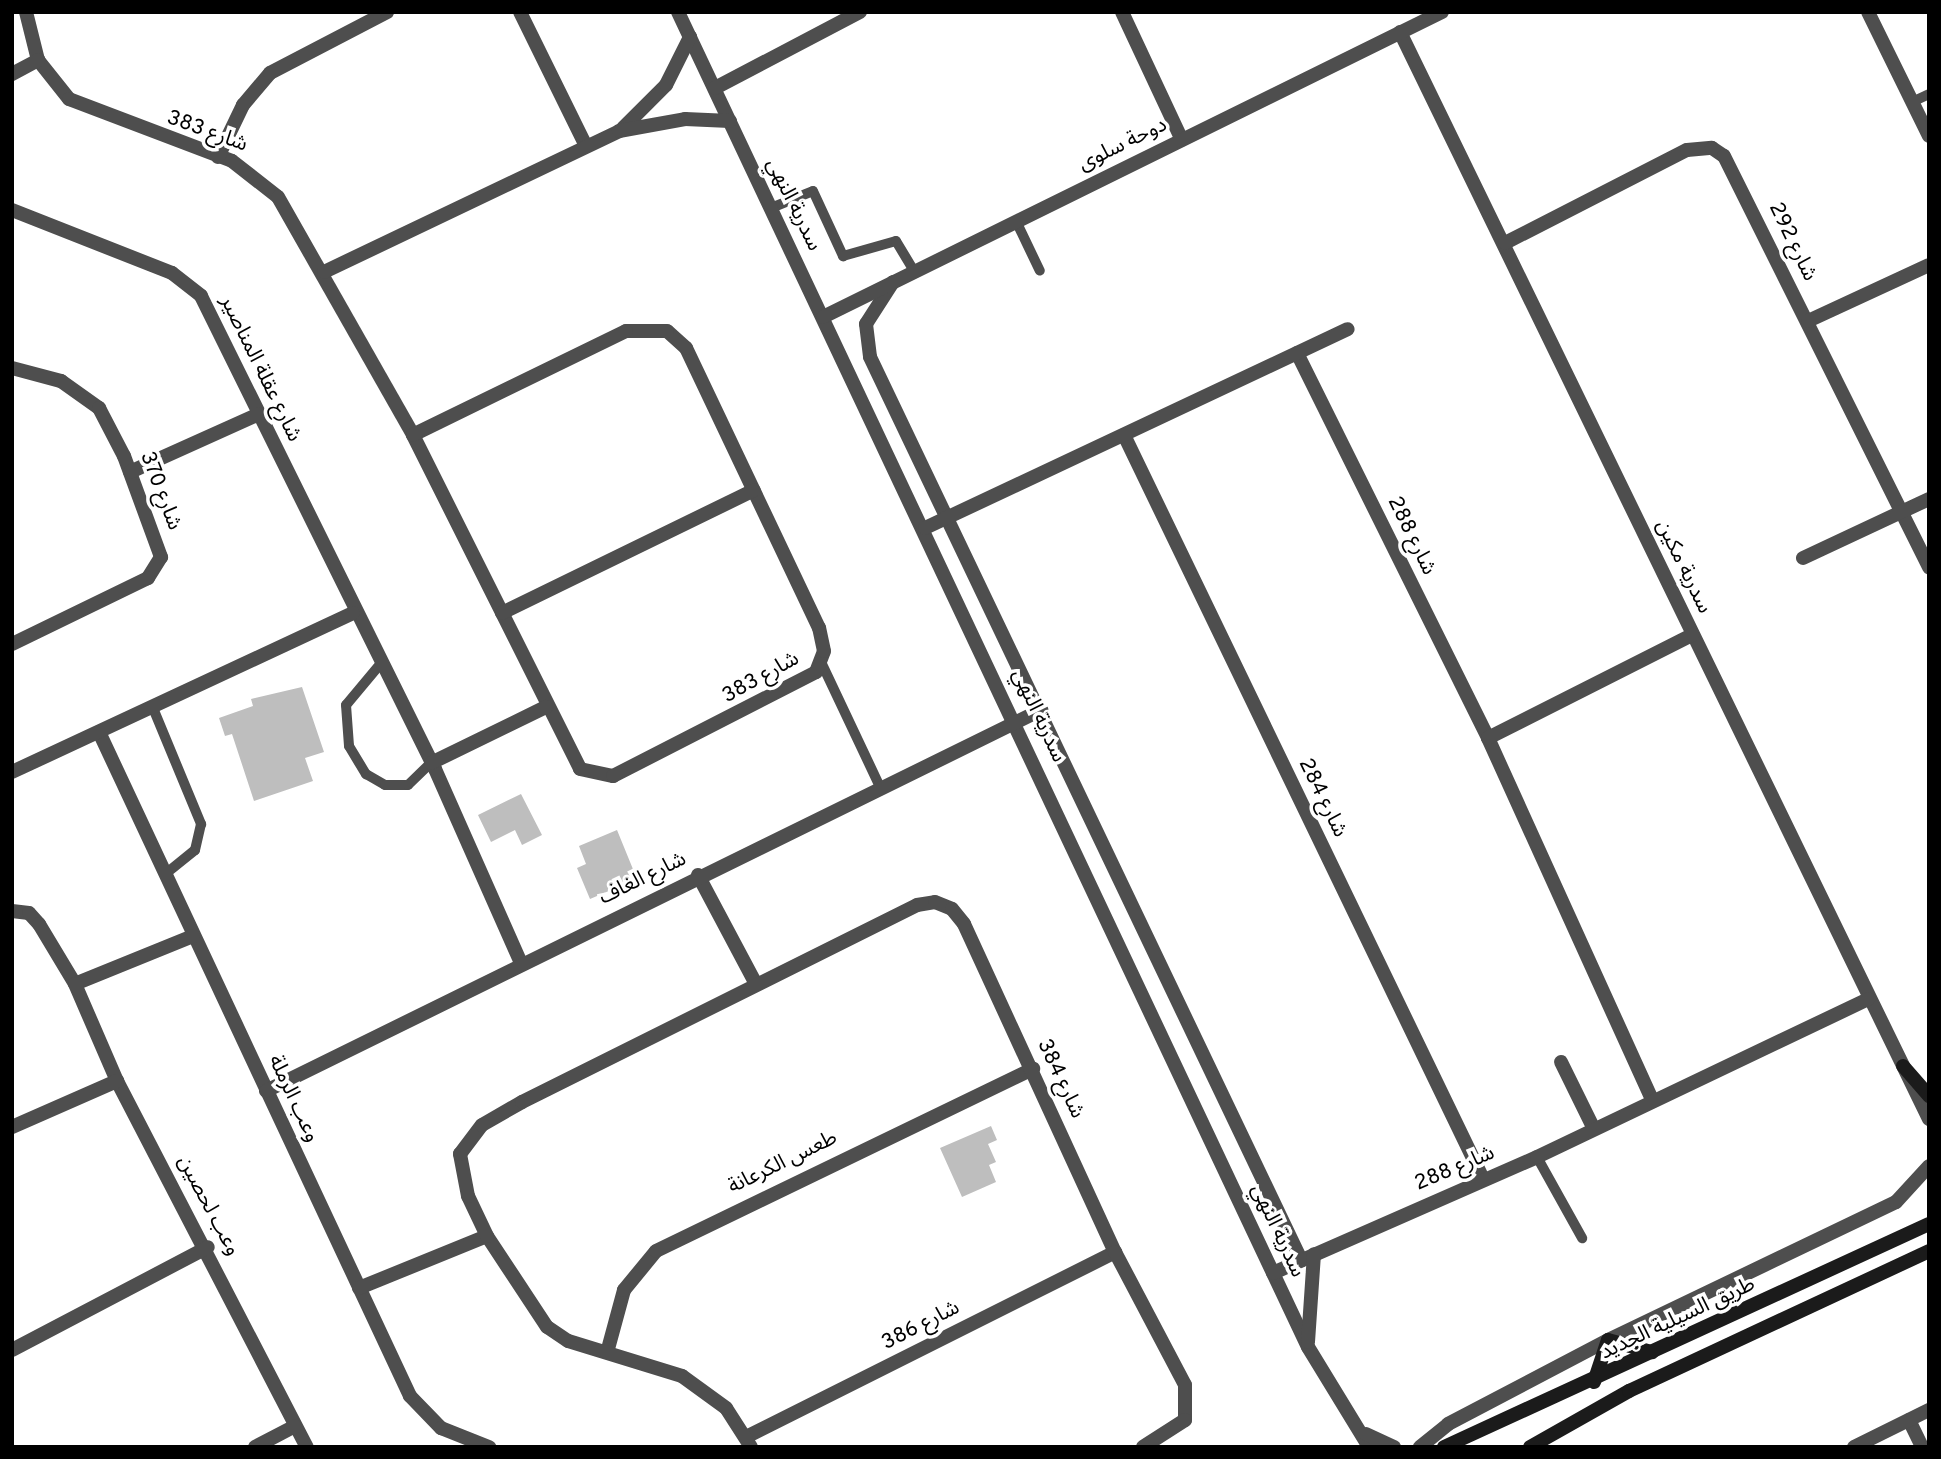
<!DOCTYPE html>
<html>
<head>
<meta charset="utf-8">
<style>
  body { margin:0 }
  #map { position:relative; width:1941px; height:1459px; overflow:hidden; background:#fff; font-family:Overpass,"Noto Sans Arabic",sans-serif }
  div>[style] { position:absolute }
  .building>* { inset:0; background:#bebebe }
  .lane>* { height:10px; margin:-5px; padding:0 5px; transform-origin:5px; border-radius:5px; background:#4e4e4e }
  .street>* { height:14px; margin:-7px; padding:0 7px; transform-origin:7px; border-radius:7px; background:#4e4e4e }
  .secondary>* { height:14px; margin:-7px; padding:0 7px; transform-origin:7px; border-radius:7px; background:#1b1b1b }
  span { translate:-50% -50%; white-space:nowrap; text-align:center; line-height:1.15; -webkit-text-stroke:7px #fff; paint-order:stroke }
  .street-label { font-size:21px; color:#000 }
  .frame { position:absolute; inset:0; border:14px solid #000; pointer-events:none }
</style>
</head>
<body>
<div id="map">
  <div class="building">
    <i style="clip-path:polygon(302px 687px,324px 752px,305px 758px,313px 781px,254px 801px,232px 734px,225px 736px,219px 718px,253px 706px,251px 699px)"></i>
    <i style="clip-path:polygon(521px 794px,542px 835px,522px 845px,515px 830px,491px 842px,478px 815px)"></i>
    <i style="clip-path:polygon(617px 830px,637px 879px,590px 899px,577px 868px,586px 864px,579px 846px)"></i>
    <i style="clip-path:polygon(991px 1126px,997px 1140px,988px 1144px,996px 1162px,989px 1165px,996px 1182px,962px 1197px,940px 1148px)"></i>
  </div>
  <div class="lane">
    <i style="left:1912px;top:102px;width:19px;rotate:-25deg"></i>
    <i style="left:771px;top:208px;width:45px;rotate:-22deg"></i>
    <i style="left:813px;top:191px;width:72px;rotate:65.2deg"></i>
    <i style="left:843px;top:256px;width:55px;rotate:-15.8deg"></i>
    <i style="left:896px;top:241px;width:35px;rotate:59deg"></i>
    <i style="left:1016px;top:221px;width:55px;rotate:64.4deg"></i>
    <i style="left:382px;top:662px;width:56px;rotate:129.9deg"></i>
    <i style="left:346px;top:705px;width:41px;rotate:85.8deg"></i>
    <i style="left:349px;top:746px;width:33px;rotate:59deg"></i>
    <i style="left:366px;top:774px;width:22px;rotate:30deg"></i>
    <i style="left:385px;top:785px;width:23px"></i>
    <i style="left:408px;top:785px;width:32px;rotate:-44deg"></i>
    <i style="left:821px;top:662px;width:138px;rotate:64.7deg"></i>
    <i style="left:153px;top:708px;width:126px;rotate:67.5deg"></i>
    <i style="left:201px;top:824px;width:27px;rotate:103deg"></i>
    <i style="left:195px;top:850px;width:38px;rotate:141deg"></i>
    <i style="left:1537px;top:1157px;width:93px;rotate:60.9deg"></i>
  </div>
  <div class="street">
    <i style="left:26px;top:12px;width:49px;rotate:76deg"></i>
    <i style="left:38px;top:60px;width:50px;rotate:51.5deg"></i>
    <i style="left:69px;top:99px;width:174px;rotate:20.8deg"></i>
    <i style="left:232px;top:161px;width:58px;rotate:38deg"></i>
    <i style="left:278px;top:197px;width:274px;rotate:60.4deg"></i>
    <i style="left:413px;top:435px;width:373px;rotate:63.4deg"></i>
    <i style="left:580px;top:769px;width:34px;rotate:12deg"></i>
    <i style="left:613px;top:776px;width:228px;rotate:-27.1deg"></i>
    <i style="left:816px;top:672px;width:22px;rotate:-69deg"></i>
    <i style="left:824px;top:651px;width:24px;rotate:-102deg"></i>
    <i style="left:819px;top:628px;width:310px;rotate:-115.4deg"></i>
    <i style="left:686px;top:348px;width:25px;rotate:-138deg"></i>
    <i style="left:667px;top:331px;width:41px;rotate:180deg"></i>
    <i style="left:626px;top:331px;width:237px;rotate:154deg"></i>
    <i style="left:520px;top:12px;width:149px;rotate:63.8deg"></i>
    <i style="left:678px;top:12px;width:1476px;rotate:64.74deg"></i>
    <i style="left:1308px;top:1347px;width:117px;rotate:58.6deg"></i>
    <i style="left:1122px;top:12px;width:141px;rotate:64.9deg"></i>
    <i style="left:1868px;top:12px;width:138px;rotate:63.8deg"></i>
    <i style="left:1400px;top:32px;width:1209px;rotate:64.05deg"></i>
    <i style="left:12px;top:74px;width:30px;rotate:-28deg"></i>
    <i style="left:715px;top:88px;width:164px;rotate:-27.7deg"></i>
    <i style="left:623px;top:128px;width:61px;rotate:-45deg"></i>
    <i style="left:666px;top:85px;width:54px;rotate:-63.4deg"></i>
    <i style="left:218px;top:157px;width:58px;rotate:-64.3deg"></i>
    <i style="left:243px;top:105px;width:42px;rotate:-49.8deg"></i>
    <i style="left:270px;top:73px;width:132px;rotate:-27.5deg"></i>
    <i style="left:12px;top:210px;width:172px;rotate:21.5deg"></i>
    <i style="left:172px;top:273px;width:37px;rotate:38deg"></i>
    <i style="left:201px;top:296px;width:528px;rotate:63.68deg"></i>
    <i style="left:435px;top:769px;width:210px;rotate:66.1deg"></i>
    <i style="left:1505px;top:243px;width:204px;rotate:-27.1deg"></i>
    <i style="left:1687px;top:150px;width:25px;rotate:-5deg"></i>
    <i style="left:1712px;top:148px;width:14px;rotate:34deg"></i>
    <i style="left:1724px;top:156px;width:460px;rotate:63.5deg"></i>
    <i style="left:324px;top:272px;width:327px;rotate:-25.5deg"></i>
    <i style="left:619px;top:131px;width:67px;rotate:-10.3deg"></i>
    <i style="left:685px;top:119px;width:45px;rotate:2.5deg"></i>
    <i style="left:893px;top:282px;width:50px;rotate:122.7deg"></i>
    <i style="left:866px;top:324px;width:33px;rotate:83deg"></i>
    <i style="left:870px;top:357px;width:1001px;rotate:64.48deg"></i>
    <i style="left:823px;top:317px;width:690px;rotate:-26.23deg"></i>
    <i style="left:1808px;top:321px;width:133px;rotate:-24.8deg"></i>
    <i style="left:1297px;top:353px;width:430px;rotate:63.6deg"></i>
    <i style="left:1488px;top:738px;width:395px;rotate:65.6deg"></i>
    <i style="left:12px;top:368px;width:51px;rotate:14.9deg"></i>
    <i style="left:61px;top:381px;width:47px;rotate:35.4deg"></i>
    <i style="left:99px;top:408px;width:54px;rotate:62.5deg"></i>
    <i style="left:124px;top:456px;width:108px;rotate:69.9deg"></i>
    <i style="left:161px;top:557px;width:25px;rotate:122deg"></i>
    <i style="left:148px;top:578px;width:151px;rotate:154.1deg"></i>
    <i style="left:1124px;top:435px;width:826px;rotate:64.24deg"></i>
    <i style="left:130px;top:472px;width:141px;rotate:-24.2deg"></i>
    <i style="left:925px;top:528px;width:467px;rotate:-25.2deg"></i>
    <i style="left:1803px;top:558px;width:139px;rotate:-25.1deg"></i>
    <i style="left:502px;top:613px;width:280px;rotate:-26deg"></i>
    <i style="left:99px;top:732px;width:733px;rotate:64.9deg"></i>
    <i style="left:410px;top:1396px;width:45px;rotate:45.9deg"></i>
    <i style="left:441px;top:1428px;width:52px;rotate:21.6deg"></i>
    <i style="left:1488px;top:738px;width:229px;rotate:-26.8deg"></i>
    <i style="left:431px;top:763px;width:128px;rotate:-26deg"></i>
    <i style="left:12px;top:772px;width:376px;rotate:-25deg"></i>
    <i style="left:698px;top:875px;width:123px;rotate:62deg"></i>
    <i style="left:12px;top:911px;width:17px;rotate:7deg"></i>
    <i style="left:29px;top:913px;width:15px;rotate:48deg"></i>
    <i style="left:39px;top:924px;width:70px;rotate:59deg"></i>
    <i style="left:193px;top:936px;width:127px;rotate:157.9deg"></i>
    <i style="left:75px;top:984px;width:106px;rotate:66.6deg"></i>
    <i style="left:117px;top:1081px;width:412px;rotate:62.6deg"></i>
    <i style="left:1561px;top:1062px;width:72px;rotate:63.8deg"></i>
    <i style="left:266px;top:1091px;width:864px;rotate:-26.18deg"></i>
    <i style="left:12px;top:1127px;width:115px;rotate:-23.7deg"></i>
    <i style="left:1273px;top:1273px;width:288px;rotate:-23.7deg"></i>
    <i style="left:1537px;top:1157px;width:367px;rotate:-25.5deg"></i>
    <i style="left:359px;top:1288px;width:138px;rotate:-22.1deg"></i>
    <i style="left:1308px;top:1342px;width:88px;rotate:-86.1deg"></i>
    <i style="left:608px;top:1349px;width:61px;rotate:-74.8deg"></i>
    <i style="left:624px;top:1290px;width:50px;rotate:-50.6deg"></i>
    <i style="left:656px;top:1251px;width:419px;rotate:-25.8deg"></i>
    <i style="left:12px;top:1350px;width:221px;rotate:-27.7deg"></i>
    <i style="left:1909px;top:1420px;width:30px;rotate:64deg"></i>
    <i style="left:1366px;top:1434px;width:31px;rotate:25deg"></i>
    <i style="left:746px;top:1437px;width:413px;rotate:-26.6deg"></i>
    <i style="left:255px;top:1447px;width:45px;rotate:-27.7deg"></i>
    <i style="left:751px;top:1447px;width:46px;rotate:-122.7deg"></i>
    <i style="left:726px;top:1408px;width:54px;rotate:-144deg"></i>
    <i style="left:682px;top:1376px;width:119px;rotate:-162.9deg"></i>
    <i style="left:568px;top:1341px;width:25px;rotate:-146deg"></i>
    <i style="left:547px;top:1327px;width:109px;rotate:-123.4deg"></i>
    <i style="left:487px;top:1236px;width:44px;rotate:-115.4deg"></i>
    <i style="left:468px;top:1196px;width:43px;rotate:-100.8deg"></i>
    <i style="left:460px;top:1154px;width:36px;rotate:-53deg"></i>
    <i style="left:482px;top:1125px;width:46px;rotate:-29.9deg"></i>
    <i style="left:522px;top:1102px;width:441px;rotate:-26.5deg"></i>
    <i style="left:917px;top:905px;width:18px;rotate:-9deg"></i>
    <i style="left:935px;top:902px;width:18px;rotate:22deg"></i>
    <i style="left:952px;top:909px;width:19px;rotate:51deg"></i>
    <i style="left:964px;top:924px;width:361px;rotate:65.3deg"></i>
    <i style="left:1115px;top:1252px;width:150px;rotate:62.2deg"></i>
    <i style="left:1185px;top:1385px;width:35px;rotate:90deg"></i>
    <i style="left:1185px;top:1420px;width:50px;rotate:147.3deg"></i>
    <i style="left:1420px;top:1447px;width:36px;rotate:-39deg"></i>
    <i style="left:1448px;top:1424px;width:181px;rotate:-27.7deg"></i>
    <i style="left:1608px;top:1340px;width:319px;rotate:-25.6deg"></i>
    <i style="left:1896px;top:1202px;width:49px;rotate:-47.5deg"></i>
    <i style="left:1854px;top:1447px;width:84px;rotate:-26.3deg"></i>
  </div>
  <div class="secondary">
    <i style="left:1903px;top:1066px;width:40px;rotate:49deg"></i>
    <i style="left:1594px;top:1382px;width:44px;rotate:-71.6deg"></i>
    <i style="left:1608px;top:1340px;width:46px;rotate:15.3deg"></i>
    <i style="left:1444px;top:1447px;width:534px;rotate:-24.69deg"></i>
    <i style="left:1530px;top:1447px;width:114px;rotate:-29.5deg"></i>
    <i style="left:1629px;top:1391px;width:331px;rotate:-25deg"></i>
  </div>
  <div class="street-label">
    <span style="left:207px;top:132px;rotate:20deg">شارع 383</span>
    <span style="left:1123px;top:145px;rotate:-26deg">دوحة سلوى</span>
    <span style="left:793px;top:205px;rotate:64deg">سدرية النهي</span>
    <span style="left:1792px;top:242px;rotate:64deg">شارع 292</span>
    <span style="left:260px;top:369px;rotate:64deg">شارع عقلة المناصير</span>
    <span style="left:160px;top:491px;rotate:69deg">شارع 370</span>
    <span style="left:1411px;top:536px;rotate:64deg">شارع 288</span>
    <span style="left:1683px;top:567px;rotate:64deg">سدرية مكين</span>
    <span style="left:761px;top:678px;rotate:-29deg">شارع 383</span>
    <span style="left:1038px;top:716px;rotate:65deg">سدرية النهي</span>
    <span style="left:1322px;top:798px;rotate:64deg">شارع 284</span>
    <span style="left:643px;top:879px;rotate:-26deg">شارع الغاف</span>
    <span style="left:1060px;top:1079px;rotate:65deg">شارع 384</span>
    <span style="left:293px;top:1099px;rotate:65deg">وعب الرملة</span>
    <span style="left:783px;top:1163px;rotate:-26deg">طعس الكرعانة</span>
    <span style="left:1455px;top:1169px;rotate:-23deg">شارع 288</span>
    <span style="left:208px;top:1206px;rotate:62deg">وعب لحصين</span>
    <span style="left:1277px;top:1231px;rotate:65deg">سدرية النهي</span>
    <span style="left:1678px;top:1319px;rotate:-25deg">طريق السيلية الجديد</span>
    <span style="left:921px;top:1326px;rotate:-27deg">شارع 386</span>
  </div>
  <div class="frame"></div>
</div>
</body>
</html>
